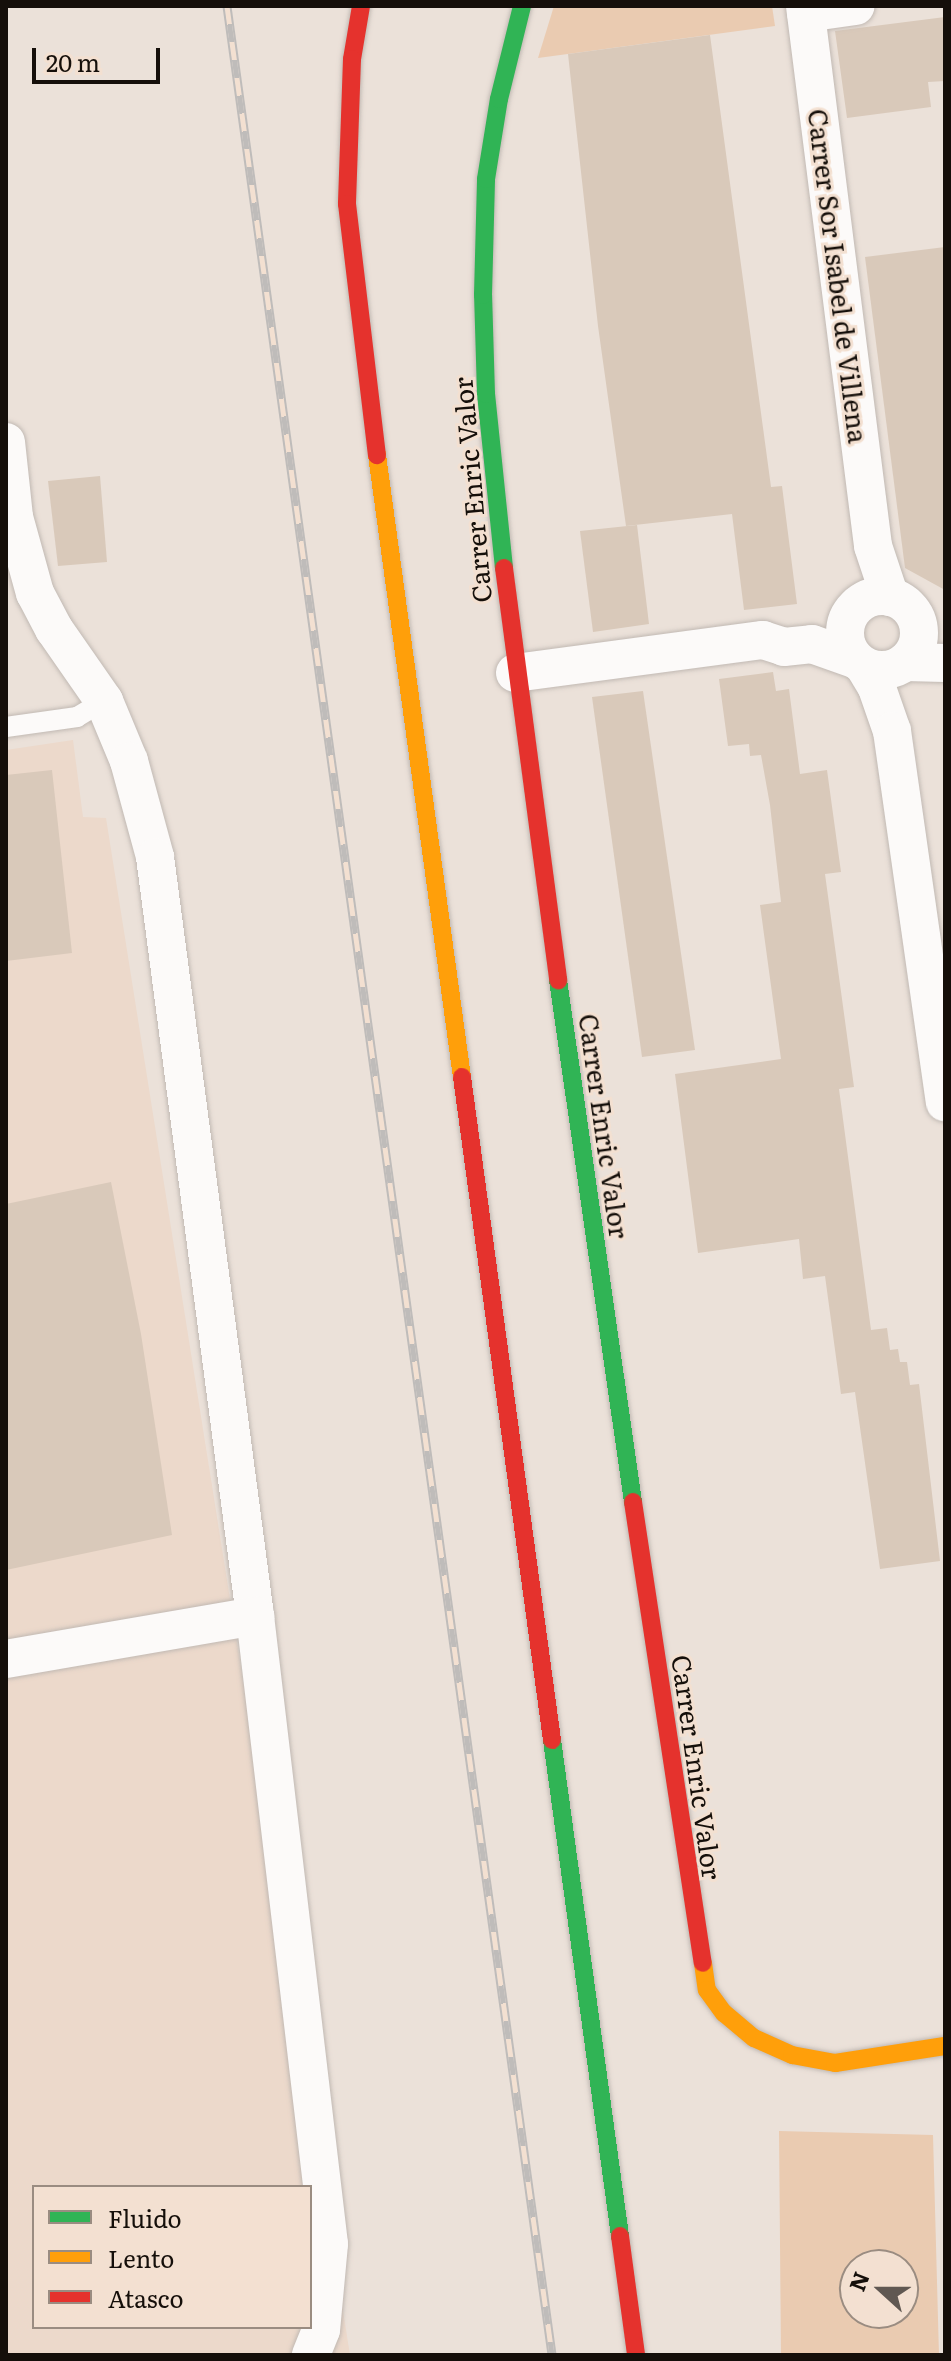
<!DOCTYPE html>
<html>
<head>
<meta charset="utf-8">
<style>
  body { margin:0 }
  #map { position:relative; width:951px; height:2361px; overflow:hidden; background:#ebe1d9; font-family:Literata,serif }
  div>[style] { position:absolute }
  .built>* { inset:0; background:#ecd9cb }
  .green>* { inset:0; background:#eacbb1 }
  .building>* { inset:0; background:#d9c9ba }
  .roads { filter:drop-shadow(0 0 2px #c1b9b3) drop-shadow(0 0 2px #c1b9b3) }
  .lane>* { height:20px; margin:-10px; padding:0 10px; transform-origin:10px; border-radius:10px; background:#fcfaf9 }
  .street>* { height:38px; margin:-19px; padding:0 19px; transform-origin:19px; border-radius:19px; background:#fcfaf9 }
  .street>.ring { margin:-19px; padding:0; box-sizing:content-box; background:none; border:38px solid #fcfaf9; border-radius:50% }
  .fast>* { height:18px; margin:-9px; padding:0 9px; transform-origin:9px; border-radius:9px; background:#30b455 }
  .slow>* { height:18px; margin:-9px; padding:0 9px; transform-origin:9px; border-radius:9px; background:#ff9f0a }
  .jam>* { height:18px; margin:-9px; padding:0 9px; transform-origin:9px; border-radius:9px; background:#e5322d }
  .rail>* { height:9px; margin-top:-4.5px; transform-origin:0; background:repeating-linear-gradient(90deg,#f3e0d1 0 18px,#bfbcba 0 36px); box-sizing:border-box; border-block:2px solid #bfbcba }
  span { translate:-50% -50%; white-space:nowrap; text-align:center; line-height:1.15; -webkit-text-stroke:6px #f3e0d1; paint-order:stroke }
  .street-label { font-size:26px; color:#150f0a }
  .frame { position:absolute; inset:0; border:8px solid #150f0a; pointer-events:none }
  .legend { position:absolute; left:32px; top:2185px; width:280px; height:144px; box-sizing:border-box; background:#f3e0d1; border:2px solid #9a8c81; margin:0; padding:10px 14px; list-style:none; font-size:24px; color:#150f0a }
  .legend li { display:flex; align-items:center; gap:16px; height:40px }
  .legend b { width:40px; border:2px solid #9a8c81 }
  .north { position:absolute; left:839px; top:2249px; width:80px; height:80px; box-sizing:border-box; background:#f3e0d1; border:2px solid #9a8c81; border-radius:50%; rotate:291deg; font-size:22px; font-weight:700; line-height:32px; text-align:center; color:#150f0a }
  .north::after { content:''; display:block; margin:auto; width:28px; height:36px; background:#605852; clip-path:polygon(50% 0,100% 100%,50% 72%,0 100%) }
  .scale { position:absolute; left:32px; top:48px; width:128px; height:36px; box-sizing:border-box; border:4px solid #150f0a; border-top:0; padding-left:10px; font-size:24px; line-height:28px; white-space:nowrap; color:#150f0a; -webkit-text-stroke:6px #f3e0d1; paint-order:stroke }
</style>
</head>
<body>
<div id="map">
  <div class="built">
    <i style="clip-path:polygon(evenodd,73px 740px,83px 817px,106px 818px,350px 2355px,6px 2355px,6px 750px,73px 740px,34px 2187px,310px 2187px,310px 2327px,34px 2327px,34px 2187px)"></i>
  </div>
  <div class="green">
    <i style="clip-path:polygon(554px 6px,772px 6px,775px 26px,538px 58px)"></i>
    <i style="clip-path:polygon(evenodd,779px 2131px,933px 2135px,939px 2355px,781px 2355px,779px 2131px,855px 2265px,903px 2265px,903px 2313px,855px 2313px,855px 2265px)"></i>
  </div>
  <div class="building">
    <i style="clip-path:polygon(945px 17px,945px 81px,928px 82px,931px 107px,847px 118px,835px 31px)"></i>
    <i style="clip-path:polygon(710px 35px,771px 487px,782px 486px,797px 604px,744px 610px,732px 514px,626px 526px,598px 326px,568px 54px)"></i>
    <i style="clip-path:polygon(945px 247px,945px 590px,905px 568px,865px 257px)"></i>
    <i style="clip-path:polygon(100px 476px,107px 562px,58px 566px,48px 481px)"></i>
    <i style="clip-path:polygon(637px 525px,649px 624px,593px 632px,580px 531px)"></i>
    <i style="clip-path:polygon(773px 672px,776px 691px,789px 689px,800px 774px,827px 770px,841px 872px,825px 874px,854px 1087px,839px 1089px,871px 1330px,887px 1328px,890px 1350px,898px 1349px,900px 1362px,907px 1362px,910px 1385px,919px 1384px,940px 1561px,880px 1569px,855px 1392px,841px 1394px,825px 1276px,803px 1279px,799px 1239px,698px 1253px,675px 1074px,781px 1059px,760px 905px,781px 902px,770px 805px,761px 755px,750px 756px,749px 744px,728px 746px,719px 679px)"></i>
    <i style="clip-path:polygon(643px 691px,695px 1050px,642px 1057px,592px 697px)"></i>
    <i style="clip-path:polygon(52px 770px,72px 953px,6px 961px,6px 775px)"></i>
    <i style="clip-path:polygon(111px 1182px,141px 1334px,172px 1535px,6px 1570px,6px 1204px)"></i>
  </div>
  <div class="roads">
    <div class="lane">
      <i style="left:6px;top:727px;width:72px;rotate:-8deg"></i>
      <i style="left:77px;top:717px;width:31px;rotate:-31deg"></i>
    </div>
    <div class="street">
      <i style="left:805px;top:6px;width:544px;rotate:82.82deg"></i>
      <i style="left:873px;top:546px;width:54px;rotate:71.6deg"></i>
      <i style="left:806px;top:13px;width:50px;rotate:-8deg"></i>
      <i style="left:6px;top:442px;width:75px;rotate:83.9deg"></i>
      <i style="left:14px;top:517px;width:79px;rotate:74.6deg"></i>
      <i style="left:35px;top:593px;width:41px;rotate:62.2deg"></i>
      <i style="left:54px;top:629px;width:88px;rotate:55.2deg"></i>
      <i style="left:104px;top:701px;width:65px;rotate:67.4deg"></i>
      <i style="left:129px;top:761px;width:99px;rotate:74.8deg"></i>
      <i style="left:155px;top:857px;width:766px;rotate:82.49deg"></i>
      <i class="ring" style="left:845px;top:596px;width:36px;height:36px"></i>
      <i style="left:905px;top:662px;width:40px;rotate:1.4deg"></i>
      <i style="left:864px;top:666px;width:26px;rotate:59deg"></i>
      <i style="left:877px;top:688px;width:46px;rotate:70.8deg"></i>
      <i style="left:892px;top:731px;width:375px;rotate:81.9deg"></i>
      <i style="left:515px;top:673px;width:250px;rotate:-7.6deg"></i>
      <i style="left:763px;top:640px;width:22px;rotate:18deg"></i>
      <i style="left:784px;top:647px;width:28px;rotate:-6deg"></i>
      <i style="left:812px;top:644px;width:45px;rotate:19.7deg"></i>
      <i style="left:6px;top:1659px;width:253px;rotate:-9.8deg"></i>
      <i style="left:255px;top:1616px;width:632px;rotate:83.28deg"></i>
      <i style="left:329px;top:2244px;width:86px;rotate:95.3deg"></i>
      <i style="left:321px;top:2330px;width:27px;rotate:112deg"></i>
    </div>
    <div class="fast">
      <i style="left:504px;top:568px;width:175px;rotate:-95.9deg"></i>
      <i style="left:486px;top:394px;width:99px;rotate:-91.7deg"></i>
      <i style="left:483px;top:295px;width:116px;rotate:-88.5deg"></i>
      <i style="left:486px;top:179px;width:81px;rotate:-80.8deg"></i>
      <i style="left:499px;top:99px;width:96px;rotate:-76.1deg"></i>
      <i style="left:558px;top:980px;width:527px;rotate:81.82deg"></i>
      <i style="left:552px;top:1740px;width:501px;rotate:82.19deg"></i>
    </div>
    <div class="slow">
      <i style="left:377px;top:455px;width:628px;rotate:82.22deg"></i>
      <i style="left:703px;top:1963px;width:27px;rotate:82deg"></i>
      <i style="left:707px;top:1990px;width:29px;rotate:54deg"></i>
      <i style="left:724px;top:2013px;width:39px;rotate:40deg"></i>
      <i style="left:754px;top:2038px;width:42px;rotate:24.1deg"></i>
      <i style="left:792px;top:2055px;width:44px;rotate:10.5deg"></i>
      <i style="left:835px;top:2063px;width:111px;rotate:-8.8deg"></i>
    </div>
    <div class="jam">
      <i style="left:361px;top:6px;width:54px;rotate:99.6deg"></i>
      <i style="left:352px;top:59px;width:145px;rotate:92deg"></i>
      <i style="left:347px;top:204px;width:253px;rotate:83.2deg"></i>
      <i style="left:504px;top:568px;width:416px;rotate:82.5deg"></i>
      <i style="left:462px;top:1077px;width:669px;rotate:82.27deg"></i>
      <i style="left:633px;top:1502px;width:466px;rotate:81.4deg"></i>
      <i style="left:620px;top:2236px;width:120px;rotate:82.3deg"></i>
    </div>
  </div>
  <div class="rail">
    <i style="left:227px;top:6px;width:2371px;rotate:82.12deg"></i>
  </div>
  <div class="street-label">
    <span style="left:839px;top:276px;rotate:83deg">Carrer Sor Isabel de Villena</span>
    <span style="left:471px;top:490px;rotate:-95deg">Carrer Enric Valor</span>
    <span style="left:605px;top:1126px;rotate:82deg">Carrer Enric Valor</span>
    <span style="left:698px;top:1767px;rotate:82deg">Carrer Enric Valor</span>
  </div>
  <div class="frame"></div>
  <ul class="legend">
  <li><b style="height:10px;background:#30b455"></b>Fluido</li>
  <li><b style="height:10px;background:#ff9f0a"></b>Lento</li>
  <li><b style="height:10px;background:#e5322d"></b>Atasco</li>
  </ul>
  <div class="north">N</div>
  <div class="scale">20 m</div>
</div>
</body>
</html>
